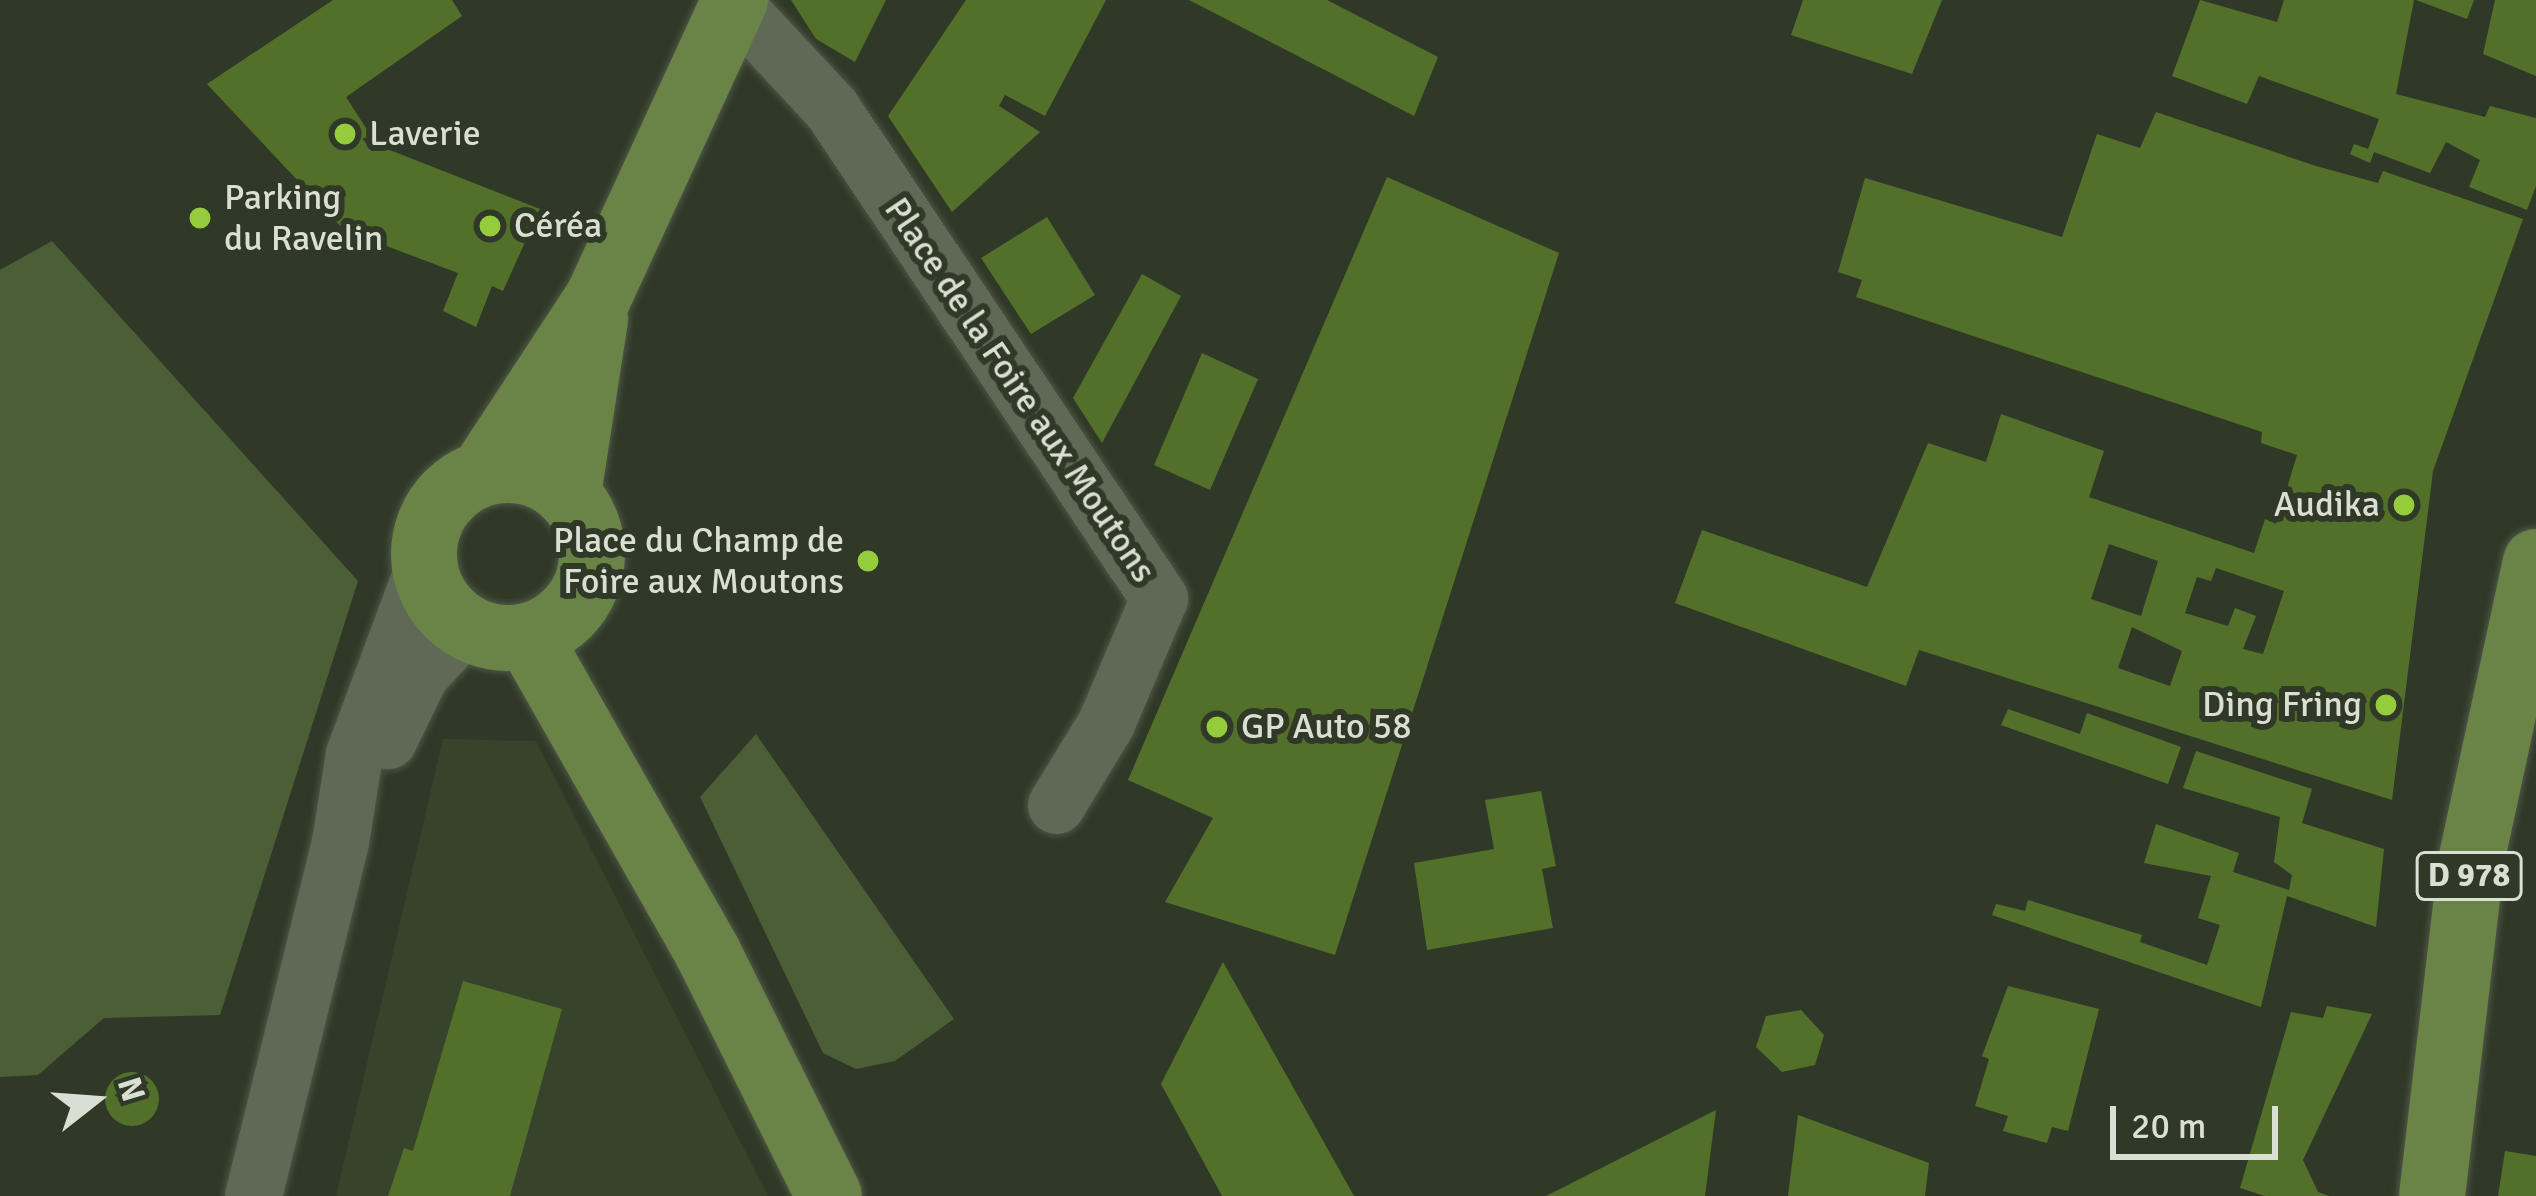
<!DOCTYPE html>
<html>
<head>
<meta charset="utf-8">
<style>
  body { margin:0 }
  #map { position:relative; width:2536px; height:1196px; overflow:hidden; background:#303927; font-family:Signika,sans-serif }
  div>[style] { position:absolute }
  .built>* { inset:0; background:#37432b }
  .green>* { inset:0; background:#4c5e35 }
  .building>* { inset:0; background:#53702b }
  .round { border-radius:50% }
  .roads { filter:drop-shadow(0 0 3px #4e5546) drop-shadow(0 0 3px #4e5546) }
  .minor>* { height:57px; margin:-28.5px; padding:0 28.5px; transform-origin:28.5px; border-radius:28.5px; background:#5f6955 }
  .major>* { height:66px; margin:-33px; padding:0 33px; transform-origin:33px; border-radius:33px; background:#6a8448 }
  .major>.ring { margin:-33px; padding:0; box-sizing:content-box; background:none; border:66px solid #6a8448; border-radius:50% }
  .dots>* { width:33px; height:33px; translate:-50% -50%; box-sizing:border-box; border:6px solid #303927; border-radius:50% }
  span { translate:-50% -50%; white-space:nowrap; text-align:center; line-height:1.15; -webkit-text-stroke:12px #303927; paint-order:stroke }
  .shield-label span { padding:3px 9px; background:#303927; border:3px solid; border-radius:9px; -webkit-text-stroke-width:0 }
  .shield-label { font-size:33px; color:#dadfd4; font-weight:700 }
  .poi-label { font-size:36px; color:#dadfd4 }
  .left { translate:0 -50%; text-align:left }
  .right { translate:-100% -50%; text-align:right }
  .street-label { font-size:36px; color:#dadfd4 }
  .north { position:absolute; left:36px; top:1040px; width:120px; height:120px; -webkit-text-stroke:9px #303927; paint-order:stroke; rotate:73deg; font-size:33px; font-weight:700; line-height:48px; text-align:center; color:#dadfd4 }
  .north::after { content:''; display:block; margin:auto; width:42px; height:54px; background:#dadfd4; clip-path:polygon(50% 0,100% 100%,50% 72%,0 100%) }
  .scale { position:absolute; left:2110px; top:1106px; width:168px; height:54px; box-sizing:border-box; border:6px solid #dadfd4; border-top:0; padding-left:15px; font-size:36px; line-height:42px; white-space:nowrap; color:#dadfd4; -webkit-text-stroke:9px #303927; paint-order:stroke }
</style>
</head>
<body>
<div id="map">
  <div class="built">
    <i style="clip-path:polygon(443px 739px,536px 741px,768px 1196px,336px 1196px)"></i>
  </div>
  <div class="green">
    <i style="clip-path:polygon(52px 241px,358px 581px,220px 1015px,104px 1018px,38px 1075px,0 1077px,0 270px)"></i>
    <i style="clip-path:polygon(756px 734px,954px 1019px,895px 1061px,856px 1069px,823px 1053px,700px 797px)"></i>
  </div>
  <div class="building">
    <i style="clip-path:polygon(333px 0,452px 0,462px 16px,346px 97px,377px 145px,540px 209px,503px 291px,492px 286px,476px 327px,443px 311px,458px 273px,344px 230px,207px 84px)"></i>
    <i style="clip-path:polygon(791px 0,886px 0,855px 62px,816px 39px)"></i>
    <i style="clip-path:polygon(966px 0,1106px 0,1045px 116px,1005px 95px,999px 106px,1040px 132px,952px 212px,888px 116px)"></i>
    <i style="clip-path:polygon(1189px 0,1327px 0,1438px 57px,1414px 116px)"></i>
    <i style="clip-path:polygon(1803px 0,1942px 0,1912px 74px,1791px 35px)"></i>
    <i style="clip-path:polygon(2200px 0,2277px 22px,2284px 0,2414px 0,2396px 94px,2485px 117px,2490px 106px,2536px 118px,2536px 186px,2527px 210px,2469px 187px,2480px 160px,2446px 142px,2430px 173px,2374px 152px,2370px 163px,2350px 154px,2354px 144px,2368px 149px,2379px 119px,2259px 76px,2247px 104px,2172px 76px)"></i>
    <i style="clip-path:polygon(2416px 0,2474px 0,2467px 19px)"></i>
    <i style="clip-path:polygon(2495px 0,2536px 0,2536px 76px,2483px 54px)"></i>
    <i style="clip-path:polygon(evenodd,2156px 112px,2316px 166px,2378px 183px,2383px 171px,2523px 219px,2433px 471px,2392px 800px,1919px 650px,1906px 686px,1675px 603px,1702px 530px,1867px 587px,1928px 443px,1986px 462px,2001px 414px,2104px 451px,2089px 497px,2254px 553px,2265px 519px,2276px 524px,2297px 455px,2261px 443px,2262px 432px,1856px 297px,1862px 280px,1838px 272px,1865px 178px,2062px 237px,2097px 134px,2140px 148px,2156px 112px,2109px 544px,2158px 561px,2141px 616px,2091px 599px,2109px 544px,2156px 112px,2216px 568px,2284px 591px,2263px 654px,2243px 649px,2256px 616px,2235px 608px,2228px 626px,2185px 613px,2197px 577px,2211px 581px,2216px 568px,2156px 112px,2132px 627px,2182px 651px,2170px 686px,2118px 668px,2132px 627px)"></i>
    <i style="clip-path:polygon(1387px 177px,1559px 253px,1335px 955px,1165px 902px,1213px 818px,1128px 780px)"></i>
    <i style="clip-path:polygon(1047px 217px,1095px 295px,1031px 334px,981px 258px)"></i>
    <i style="clip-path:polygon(1142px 274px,1181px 296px,1102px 443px,1073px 398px)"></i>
    <i style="clip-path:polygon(1202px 353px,1258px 379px,1210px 490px,1154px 465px)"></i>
    <i style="clip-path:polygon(2008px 709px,2080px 734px,2087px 713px,2181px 747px,2168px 784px,2001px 725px)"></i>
    <i style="clip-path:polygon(2196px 751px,2312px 789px,2302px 823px,2384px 849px,2376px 927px,2287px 896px,2261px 1007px,1992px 915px,1996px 904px,2025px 911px,2028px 900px,2142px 935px,2140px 942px,2207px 965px,2220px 925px,2198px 918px,2211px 876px,2144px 863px,2156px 824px,2239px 853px,2233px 872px,2289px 890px,2292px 875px,2274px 862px,2280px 817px,2183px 788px)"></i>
    <i style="clip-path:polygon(1541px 791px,1556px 866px,1542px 869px,1553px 928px,1427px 950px,1414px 863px,1494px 849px,1485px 800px)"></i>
    <i style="clip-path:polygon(1223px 962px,1354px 1196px,1222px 1196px,1161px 1084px)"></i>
    <i style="clip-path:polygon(463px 981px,562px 1009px,510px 1196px,388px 1196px,404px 1148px,413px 1151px)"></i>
    <i style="clip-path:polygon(2008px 986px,2099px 1009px,2068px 1131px,2052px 1127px,2047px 1143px,2003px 1131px,2008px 1116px,1975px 1106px,1989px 1059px,1982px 1056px)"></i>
    <i style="clip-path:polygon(2327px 1006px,2372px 1014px,2303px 1160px,2318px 1192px,2329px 1196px,2265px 1196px,2240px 1188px,2291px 1012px,2323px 1018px)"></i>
    <i style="clip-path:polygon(1801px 1010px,1824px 1035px,1815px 1065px,1782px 1072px,1756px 1047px,1766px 1016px)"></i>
    <i class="round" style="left:105px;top:1072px;width:54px;height:54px"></i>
    <i style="clip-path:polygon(1716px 1110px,1705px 1196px,1546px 1196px)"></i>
    <i style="clip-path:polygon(1798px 1115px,1929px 1163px,1925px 1196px,1788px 1196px)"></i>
    <i style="clip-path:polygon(2505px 1151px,2536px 1156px,2536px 1196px,2498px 1196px)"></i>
  </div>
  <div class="roads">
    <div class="minor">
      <i style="left:734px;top:4px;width:142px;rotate:47deg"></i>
      <i style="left:831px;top:108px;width:590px;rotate:56.2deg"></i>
      <i style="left:1159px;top:598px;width:136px;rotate:113deg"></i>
      <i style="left:1106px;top:723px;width:96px;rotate:121.4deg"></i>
      <i style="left:388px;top:740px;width:73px;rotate:-64.1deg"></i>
      <i style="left:420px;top:674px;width:64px;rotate:-46.9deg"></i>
      <i style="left:253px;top:1196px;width:365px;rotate:-76.2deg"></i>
      <i style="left:340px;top:842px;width:89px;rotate:-81deg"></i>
      <i style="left:354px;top:754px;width:201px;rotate:-69.6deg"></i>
    </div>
    <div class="major">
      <i class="ring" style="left:424px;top:470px;width:102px;height:102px"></i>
      <i style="left:483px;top:473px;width:209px;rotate:-56.7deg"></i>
      <i style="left:598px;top:298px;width:328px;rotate:-65.3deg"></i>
      <i style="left:568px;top:494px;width:177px;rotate:-81.2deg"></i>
      <i style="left:528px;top:636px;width:365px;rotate:60.4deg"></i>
      <i style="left:708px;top:953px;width:271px;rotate:63.5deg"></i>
      <i style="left:2432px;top:1196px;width:336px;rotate:-83.3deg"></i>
      <i style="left:2471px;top:862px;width:307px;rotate:-77.8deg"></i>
    </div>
  </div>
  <div class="dots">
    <i style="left:345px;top:134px;background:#94cc3c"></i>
    <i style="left:200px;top:218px;background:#94cc3c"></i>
    <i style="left:490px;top:226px;background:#94cc3c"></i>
    <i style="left:2404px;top:505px;background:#94cc3c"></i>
    <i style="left:868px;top:561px;background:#94cc3c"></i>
    <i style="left:2386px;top:705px;background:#94cc3c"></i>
    <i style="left:1217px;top:727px;background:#94cc3c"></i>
  </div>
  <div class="shield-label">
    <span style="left:2469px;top:876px">D 978</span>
  </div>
  <div class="poi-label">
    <span class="left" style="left:369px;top:134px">Laverie</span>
    <span class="left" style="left:224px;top:218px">Parking<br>du Ravelin</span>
    <span class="left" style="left:514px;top:226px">Céréa</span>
    <span class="right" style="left:2380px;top:505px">Audika</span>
    <span class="right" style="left:844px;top:561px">Place du Champ de<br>Foire aux Moutons</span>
    <span class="right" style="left:2362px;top:705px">Ding Fring</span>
    <span class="left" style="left:1241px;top:727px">GP Auto 58</span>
  </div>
  <div class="street-label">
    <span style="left:1020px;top:390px;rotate:56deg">Place de la Foire aux Moutons</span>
  </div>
  <div class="north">N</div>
  <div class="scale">20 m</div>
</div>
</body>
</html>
